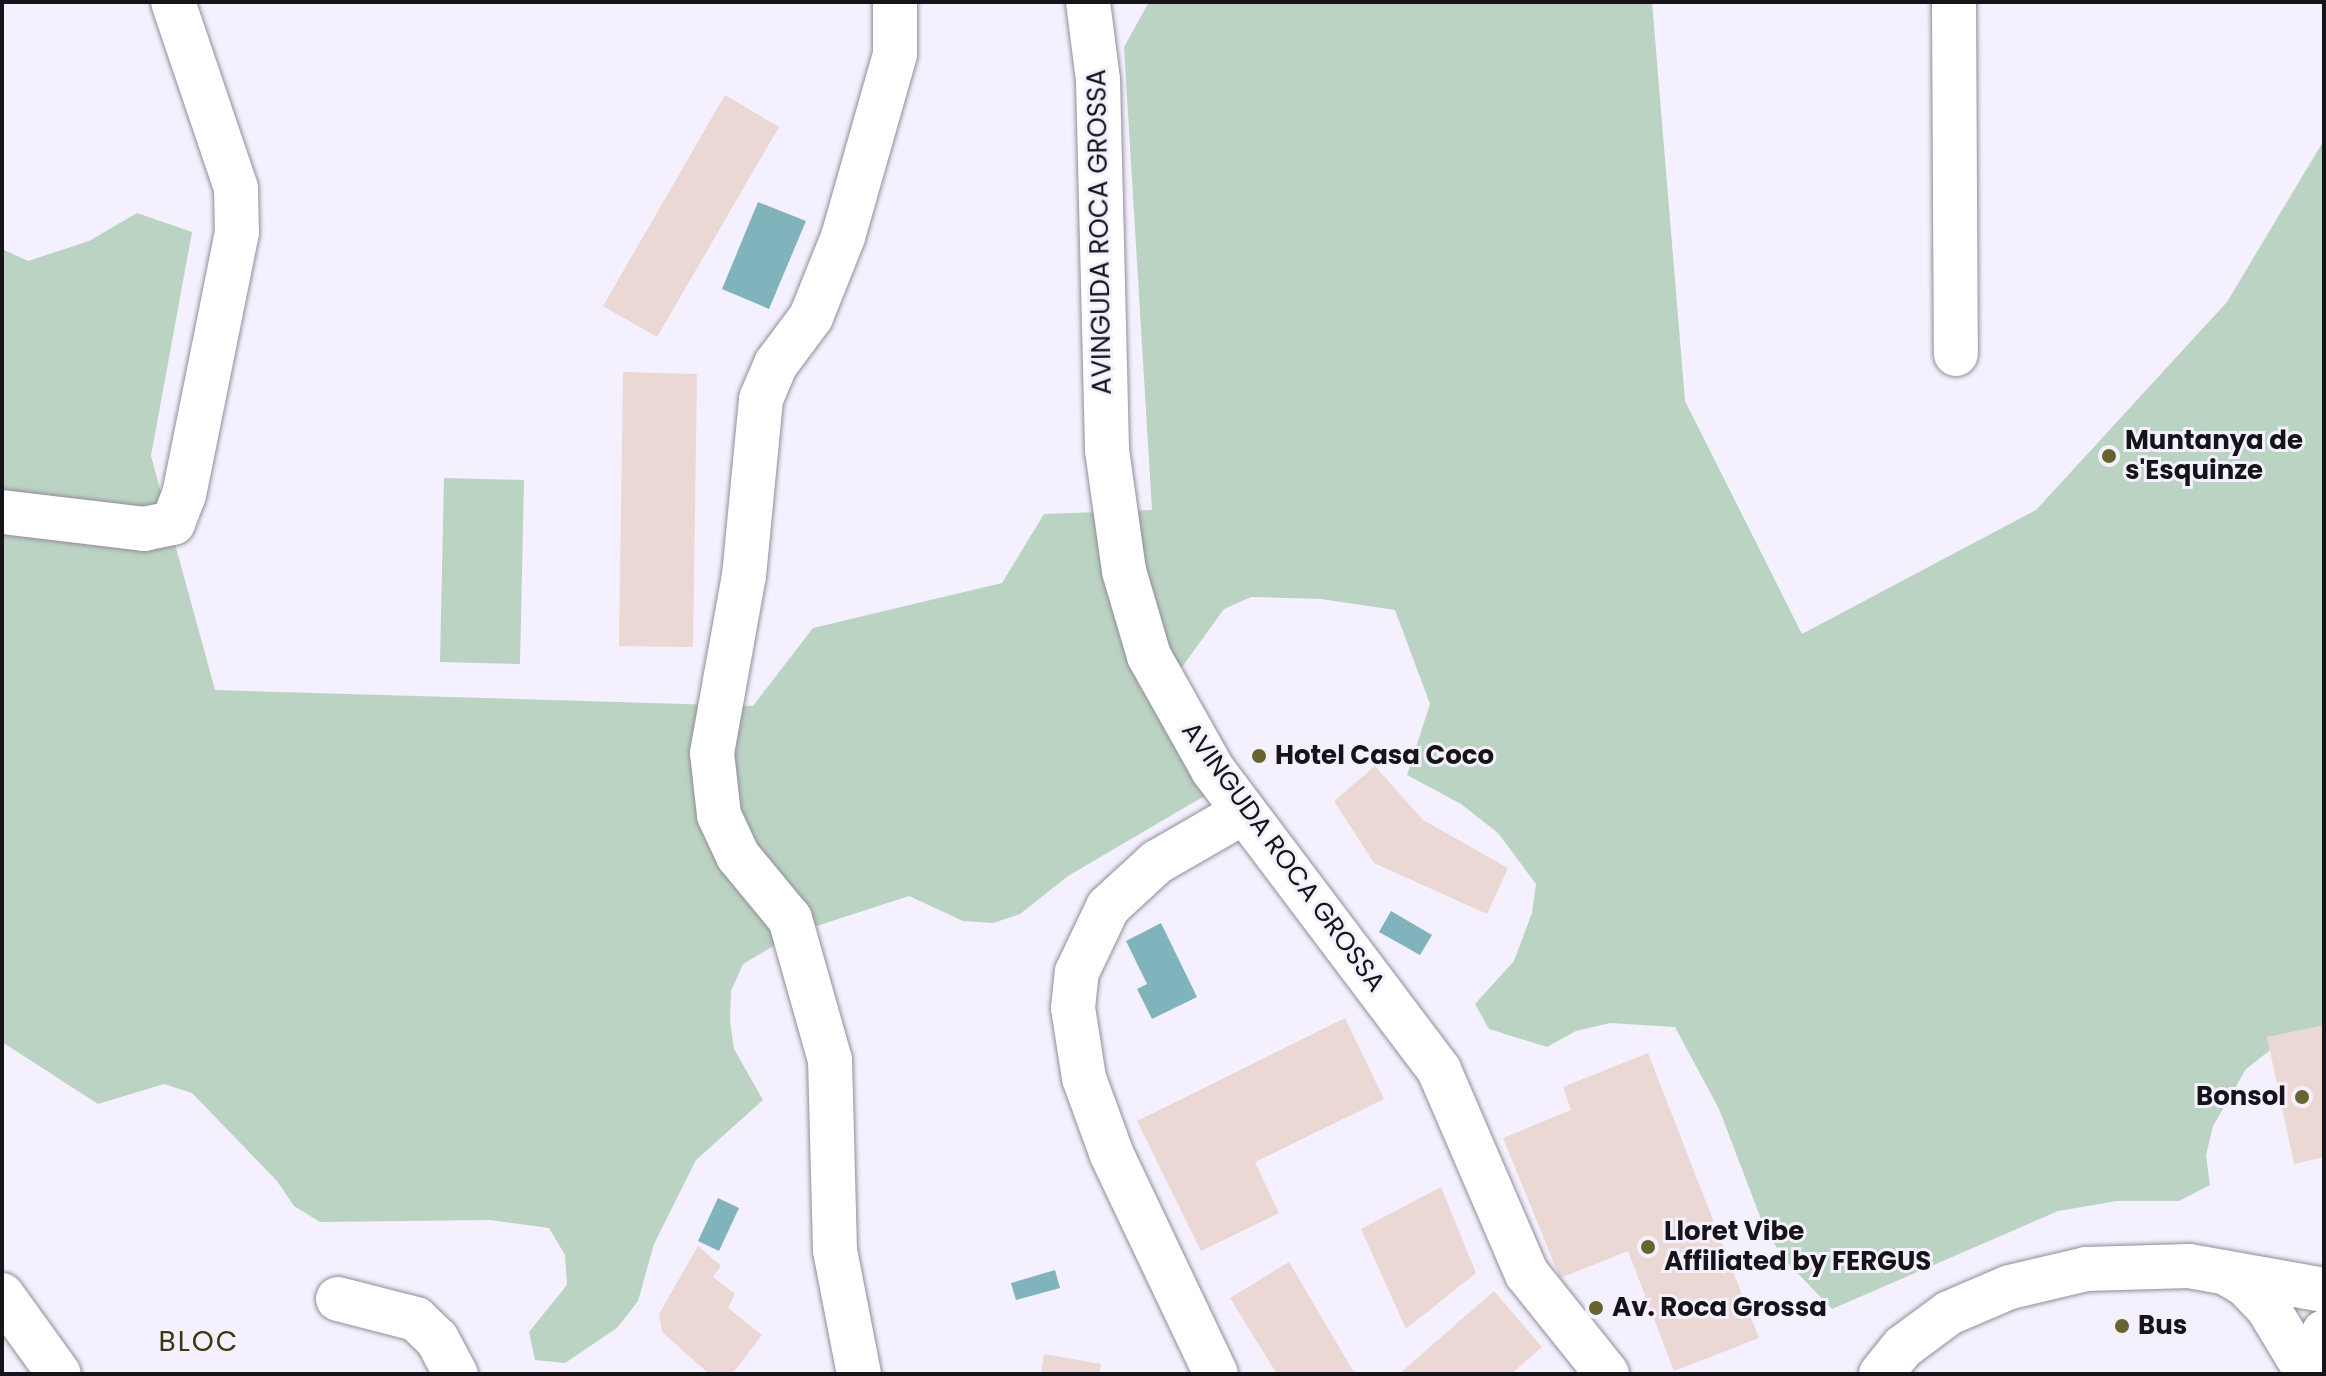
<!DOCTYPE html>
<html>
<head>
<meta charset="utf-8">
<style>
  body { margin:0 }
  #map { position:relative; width:2326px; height:1376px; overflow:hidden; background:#f4f0fd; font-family:Poppins,sans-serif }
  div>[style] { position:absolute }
  .green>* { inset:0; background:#bbd3c2 }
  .water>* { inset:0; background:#81b3bd }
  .building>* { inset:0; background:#ebd8d4 }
  .roads { filter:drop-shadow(0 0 2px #918c9b) drop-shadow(0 0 2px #918c9b) }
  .minor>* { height:44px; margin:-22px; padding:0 22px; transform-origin:22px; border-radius:22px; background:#fff }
  .major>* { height:44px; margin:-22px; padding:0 22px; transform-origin:22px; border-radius:22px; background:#fff }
  .dots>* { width:22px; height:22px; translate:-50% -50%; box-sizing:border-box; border:4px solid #f4f0fd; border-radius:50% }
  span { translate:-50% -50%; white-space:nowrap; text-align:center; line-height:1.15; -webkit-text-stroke:6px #f4f0fd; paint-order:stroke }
  .street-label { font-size:26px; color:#161419 }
  .poi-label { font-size:26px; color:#161419; font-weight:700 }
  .left { translate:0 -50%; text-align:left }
  .right { translate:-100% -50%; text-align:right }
  .neighbourhood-label { font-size:28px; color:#3c380e; letter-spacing:2px }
  .frame { position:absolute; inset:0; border:4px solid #161419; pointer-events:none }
</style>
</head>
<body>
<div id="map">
  <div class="green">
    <i style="clip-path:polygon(1149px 2px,1652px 2px,1685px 401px,1802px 634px,2036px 510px,2227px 302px,2324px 140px,2324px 1025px,2274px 1047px,2246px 1069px,2213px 1126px,2206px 1155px,2210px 1185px,2179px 1201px,2117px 1201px,2058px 1211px,1832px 1309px,1787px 1262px,1766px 1232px,1719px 1109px,1675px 1027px,1610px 1023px,1576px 1031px,1547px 1047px,1489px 1029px,1475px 1004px,1514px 961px,1532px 913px,1536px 884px,1498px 833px,1461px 804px,1407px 775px,1430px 704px,1395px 610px,1321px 599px,1251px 597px,1224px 609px,1177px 674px,1230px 791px,1201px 798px,1068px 876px,1020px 914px,993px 923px,963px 921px,909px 896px,795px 933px,743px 964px,731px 991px,730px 1020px,734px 1049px,763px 1100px,696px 1160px,654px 1244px,638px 1301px,617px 1328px,565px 1363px,535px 1360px,529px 1332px,567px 1285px,565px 1255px,549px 1228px,489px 1220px,320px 1222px,294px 1206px,277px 1181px,192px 1093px,164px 1084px,98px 1104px,2px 1042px,2px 249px,28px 261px,89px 241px,137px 213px,192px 232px,151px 456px,215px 690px,753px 706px,813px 628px,1002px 583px,1044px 514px,1152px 510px,1124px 47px)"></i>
    <i style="clip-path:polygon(444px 478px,524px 480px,520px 664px,440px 662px)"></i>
  </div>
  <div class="water">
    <i style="clip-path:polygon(758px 202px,806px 221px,769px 309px,722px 289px)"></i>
    <i style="clip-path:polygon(1391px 911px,1432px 935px,1420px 955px,1379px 932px)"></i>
    <i style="clip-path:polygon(1161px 923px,1197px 997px,1152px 1019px,1137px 989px,1147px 984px,1126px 941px)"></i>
    <i style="clip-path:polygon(718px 1198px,739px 1208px,719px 1251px,698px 1241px)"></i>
    <i style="clip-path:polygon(1055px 1270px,1060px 1288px,1016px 1300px,1011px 1283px)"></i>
  </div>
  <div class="building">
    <i style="clip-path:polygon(725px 95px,779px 127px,657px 337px,603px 306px)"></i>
    <i style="clip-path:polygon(623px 372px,697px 374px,693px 647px,619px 646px)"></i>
    <i style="clip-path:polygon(1375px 766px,1423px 820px,1508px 868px,1487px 914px,1374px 863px,1334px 801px)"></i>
    <i style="clip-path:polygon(1345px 1018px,1384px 1099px,1255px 1162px,1279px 1213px,1201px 1251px,1137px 1121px)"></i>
    <i style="clip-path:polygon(2324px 1025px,2324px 1157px,2294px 1164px,2267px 1037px)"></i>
    <i style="clip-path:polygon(1648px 1053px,1759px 1338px,1674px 1371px,1628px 1251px,1560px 1278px,1503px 1138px,1571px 1110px,1563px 1087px)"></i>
    <i style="clip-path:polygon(1441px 1187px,1476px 1273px,1406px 1329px,1361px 1229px)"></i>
    <i style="clip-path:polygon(698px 1246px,721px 1266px,713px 1277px,735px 1294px,728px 1308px,762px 1335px,732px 1374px,709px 1374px,662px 1332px,659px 1314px)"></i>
    <i style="clip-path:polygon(1289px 1262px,1355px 1374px,1277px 1374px,1230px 1298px)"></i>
    <i style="clip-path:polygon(1494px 1291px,1542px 1347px,1511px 1374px,1399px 1374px)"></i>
    <i style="clip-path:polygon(1044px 1354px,1101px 1364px,1099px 1374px,1041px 1374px)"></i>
  </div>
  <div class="roads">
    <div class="minor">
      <i style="left:1088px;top:2px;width:79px;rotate:82.7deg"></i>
      <i style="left:1098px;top:80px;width:370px;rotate:88.6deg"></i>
      <i style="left:1107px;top:450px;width:122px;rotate:82deg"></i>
      <i style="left:1124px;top:571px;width:89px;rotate:73.6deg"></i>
      <i style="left:1149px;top:656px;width:131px;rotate:60.7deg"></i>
      <i style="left:1213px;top:770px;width:376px;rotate:53deg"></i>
      <i style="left:1439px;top:1070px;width:222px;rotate:66.7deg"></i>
      <i style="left:1527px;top:1274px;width:128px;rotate:51.3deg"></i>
      <i style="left:1954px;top:2px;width:352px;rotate:89.7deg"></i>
      <i style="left:2px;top:512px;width:143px;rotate:6.8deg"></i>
      <i style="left:144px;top:529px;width:30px;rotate:-12deg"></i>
      <i style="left:173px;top:523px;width:30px;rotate:-69deg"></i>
      <i style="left:184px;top:495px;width:267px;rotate:-78.6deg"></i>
      <i style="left:237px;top:233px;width:45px;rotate:-91.3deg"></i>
      <i style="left:236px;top:188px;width:196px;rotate:-108.7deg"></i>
      <i style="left:2224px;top:1272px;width:24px;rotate:30deg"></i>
      <i style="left:2245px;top:1284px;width:33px;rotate:46deg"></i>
      <i style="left:2268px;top:1308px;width:71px;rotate:58.8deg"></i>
      <i style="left:2px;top:1295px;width:97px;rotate:54.2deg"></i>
      <i style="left:338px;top:1299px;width:81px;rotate:14.4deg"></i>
      <i style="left:416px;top:1319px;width:29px;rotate:44deg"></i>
      <i style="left:437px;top:1339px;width:40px;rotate:62deg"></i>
      <i style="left:859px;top:1374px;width:126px;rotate:-101deg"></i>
      <i style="left:835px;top:1250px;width:190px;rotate:-91.5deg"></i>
      <i style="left:830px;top:1060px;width:147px;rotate:-105.8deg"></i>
      <i style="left:790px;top:919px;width:82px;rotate:-129.5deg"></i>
      <i style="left:738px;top:856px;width:45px;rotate:-114.9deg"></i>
      <i style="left:719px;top:815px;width:62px;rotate:-96.4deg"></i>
      <i style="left:712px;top:753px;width:180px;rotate:-79.8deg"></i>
      <i style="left:744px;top:576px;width:178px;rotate:-84.5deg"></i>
      <i style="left:761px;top:399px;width:38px;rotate:-67deg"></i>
      <i style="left:776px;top:364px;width:59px;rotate:-53.3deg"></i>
      <i style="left:811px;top:317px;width:86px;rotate:-68.2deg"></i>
      <i style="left:843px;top:237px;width:190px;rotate:-74.1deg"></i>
      <i style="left:895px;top:54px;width:52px;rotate:-90deg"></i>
      <i style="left:1216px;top:1374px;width:242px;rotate:-115.4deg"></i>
      <i style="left:1112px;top:1155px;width:82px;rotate:-110deg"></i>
      <i style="left:1084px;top:1078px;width:71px;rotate:-98.9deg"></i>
      <i style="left:1073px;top:1008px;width:36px;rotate:-84deg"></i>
      <i style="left:1077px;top:972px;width:72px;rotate:-64.5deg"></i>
      <i style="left:1108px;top:907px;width:67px;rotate:-42.6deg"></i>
      <i style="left:1157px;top:862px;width:100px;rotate:-29.9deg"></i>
      <i style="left:1881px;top:1374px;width:35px;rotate:-51deg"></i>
      <i style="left:1903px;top:1347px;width:57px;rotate:-36.5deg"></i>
      <i style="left:1949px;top:1313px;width:66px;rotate:-23.1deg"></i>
      <i style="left:2010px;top:1287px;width:78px;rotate:-13.3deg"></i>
      <i style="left:2086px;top:1269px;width:103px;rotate:-1.7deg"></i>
      <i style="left:2189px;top:1266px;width:137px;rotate:10.1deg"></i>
    </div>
    <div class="major">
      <i style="left:2305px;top:1374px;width:46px;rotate:-65.7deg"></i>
    </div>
  </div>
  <div class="dots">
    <i style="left:2109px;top:456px;background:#686430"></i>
    <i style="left:1259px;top:756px;background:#686430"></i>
    <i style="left:2302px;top:1097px;background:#686430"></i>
    <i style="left:1648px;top:1247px;background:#686430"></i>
    <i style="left:1596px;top:1308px;background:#686430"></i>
    <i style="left:2122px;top:1326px;background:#686430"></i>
  </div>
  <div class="street-label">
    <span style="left:1100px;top:232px;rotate:-91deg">AVINGUDA ROCA GROSSA</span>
    <span style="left:1283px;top:857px;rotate:54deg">AVINGUDA ROCA GROSSA</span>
  </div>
  <div class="poi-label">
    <span class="left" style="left:2125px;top:456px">Muntanya de<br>s'Esquinze</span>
    <span class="left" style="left:1275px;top:756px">Hotel Casa Coco</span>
    <span class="right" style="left:2286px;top:1097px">Bonsol</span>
    <span class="left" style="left:1664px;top:1247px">Lloret Vibe<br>Affiliated by FERGUS</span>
    <span class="left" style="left:1612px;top:1308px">Av. Roca Grossa</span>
    <span class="left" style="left:2138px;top:1326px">Bus</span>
  </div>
  <div class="neighbourhood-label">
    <span style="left:199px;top:1342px">BLOC</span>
  </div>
  <div class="frame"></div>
</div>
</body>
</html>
